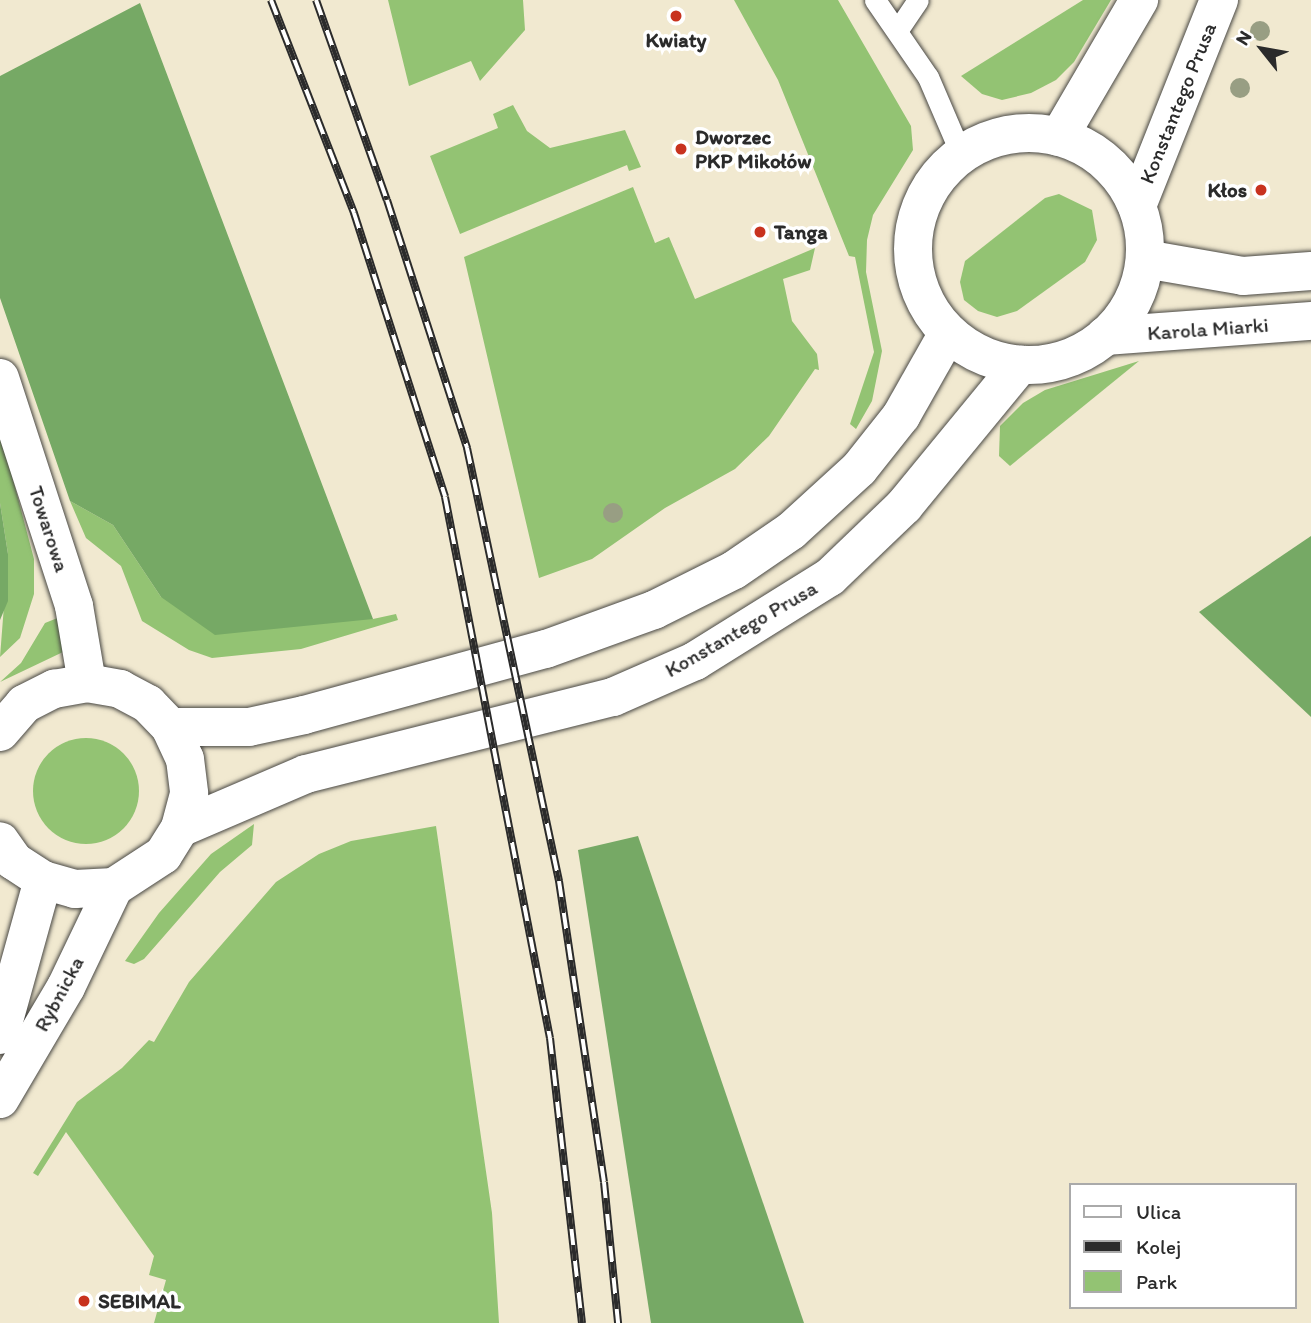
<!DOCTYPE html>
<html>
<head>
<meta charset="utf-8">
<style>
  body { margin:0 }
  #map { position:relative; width:1311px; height:1323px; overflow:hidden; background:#f1e9d0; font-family:Itim,sans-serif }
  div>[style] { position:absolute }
  .green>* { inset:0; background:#93c373 }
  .round { border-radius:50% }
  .forest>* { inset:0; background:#76a965 }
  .roads { filter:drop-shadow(0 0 2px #494844) drop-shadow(0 0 2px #494844) }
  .lane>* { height:21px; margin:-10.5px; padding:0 10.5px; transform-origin:10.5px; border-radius:10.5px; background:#fff }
  .street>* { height:38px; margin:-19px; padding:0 19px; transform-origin:19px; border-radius:19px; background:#fff }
  .secondary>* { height:38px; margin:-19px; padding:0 19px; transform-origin:19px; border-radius:19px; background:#fff }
  .secondary>.ring { margin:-19px; padding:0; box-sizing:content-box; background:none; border:38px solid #fff; border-radius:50% }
  .rail>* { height:8px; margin-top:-4px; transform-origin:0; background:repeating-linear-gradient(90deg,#fff 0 16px,#2b2b2b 0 32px); box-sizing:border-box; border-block:2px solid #2b2b2b }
  .trees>* { width:20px; height:20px; margin:-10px; border-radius:50%; background:#989e83 }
  .dots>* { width:19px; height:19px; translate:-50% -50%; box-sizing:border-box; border:4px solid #fff; border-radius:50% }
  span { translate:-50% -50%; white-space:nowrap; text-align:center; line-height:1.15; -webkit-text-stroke:7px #fff; paint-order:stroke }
  .poi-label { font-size:21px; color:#2b2b2b; font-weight:700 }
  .left { translate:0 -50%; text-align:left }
  .right { translate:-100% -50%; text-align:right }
  .street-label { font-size:21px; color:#2b2b2b }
  .legend { position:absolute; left:1069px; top:1183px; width:228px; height:126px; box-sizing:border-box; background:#fff; border:2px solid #aaa; margin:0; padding:9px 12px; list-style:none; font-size:21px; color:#2b2b2b }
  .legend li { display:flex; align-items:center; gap:14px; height:35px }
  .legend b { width:35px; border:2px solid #aaa }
  .north { position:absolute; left:1227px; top:14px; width:70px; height:70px; -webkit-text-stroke:5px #fff; paint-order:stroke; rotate:301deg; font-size:19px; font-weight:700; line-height:28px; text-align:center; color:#2b2b2b }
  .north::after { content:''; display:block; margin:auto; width:24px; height:32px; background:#2b2b2b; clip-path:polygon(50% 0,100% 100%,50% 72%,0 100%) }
</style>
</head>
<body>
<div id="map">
  <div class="green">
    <i style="clip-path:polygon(388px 0,523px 0,525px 30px,480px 81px,471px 61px,409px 86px)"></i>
    <i style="clip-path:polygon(734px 0,838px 0,911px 126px,913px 150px,873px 215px,867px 240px,866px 272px,882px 351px,872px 401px,856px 429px,850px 424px,874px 352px,855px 257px,849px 256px,778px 80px)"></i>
    <i style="clip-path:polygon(1083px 0,1111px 0,1074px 62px,1056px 80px,1031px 93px,1002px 100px,982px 94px,961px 76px)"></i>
    <i style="clip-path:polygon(513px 105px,527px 131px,550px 148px,625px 130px,641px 167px,629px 171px,627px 165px,460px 234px,430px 156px,498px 128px,493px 114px)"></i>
    <i style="clip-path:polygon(633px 187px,655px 243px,669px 237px,695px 299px,815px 248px,810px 270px,783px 279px,792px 321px,817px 354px,819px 370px,815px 369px,769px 436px,735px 469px,665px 508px,592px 559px,539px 578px,464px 257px)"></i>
    <i style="clip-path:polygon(1059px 194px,1092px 210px,1097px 240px,1085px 262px,1017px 311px,997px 317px,978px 311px,964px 300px,960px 282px,965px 261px,1045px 198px)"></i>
    <i style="clip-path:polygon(1139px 361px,1010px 466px,999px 456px,1000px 426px,1023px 403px,1045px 390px)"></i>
    <i style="clip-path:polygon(0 430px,34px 559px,34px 594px,20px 638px,0 657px,8px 554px,0 503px)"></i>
    <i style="clip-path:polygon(70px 501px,113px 525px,161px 597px,373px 619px,396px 614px,398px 620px,301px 649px,212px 658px,189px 650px,142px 621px,121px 566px,86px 538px)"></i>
    <i style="clip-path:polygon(60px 617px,63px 652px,0 682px,21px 663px,45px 623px)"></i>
    <i class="round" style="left:33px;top:738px;width:106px;height:106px"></i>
    <i style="clip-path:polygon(254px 824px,252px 845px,220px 872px,144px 959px,134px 964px,125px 961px,159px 913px,211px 854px)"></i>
    <i style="clip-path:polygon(436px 826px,492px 1213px,499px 1323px,154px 1323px,166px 1280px,149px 1275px,154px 1256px,66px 1132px,38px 1176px,33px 1173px,77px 1102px,122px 1068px,149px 1040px,154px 1042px,189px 982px,276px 882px,319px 854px,351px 841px)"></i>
  </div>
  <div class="forest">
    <i style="clip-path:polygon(140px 3px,373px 619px,215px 635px,161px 597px,113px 525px,70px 501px,0 298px,0 76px)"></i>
    <i style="clip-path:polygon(0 503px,8px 554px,8px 601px,0 620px)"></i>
    <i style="clip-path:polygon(1311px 536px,1311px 717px,1199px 612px)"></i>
    <i style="clip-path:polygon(638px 836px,804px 1323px,651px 1323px,578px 850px)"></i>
  </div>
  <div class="roads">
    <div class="lane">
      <i style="left:875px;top:0;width:93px;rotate:55.5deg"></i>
      <i style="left:928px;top:77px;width:84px;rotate:66.8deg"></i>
      <i style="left:897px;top:31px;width:37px;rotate:-56deg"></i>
    </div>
    <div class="street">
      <i style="left:0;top:378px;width:240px;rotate:72deg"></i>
      <i style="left:74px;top:606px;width:78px;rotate:80.4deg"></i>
    </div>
    <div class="secondary">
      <i class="ring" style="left:913px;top:133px;width:194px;height:194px"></i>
      <i style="left:1059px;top:137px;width:159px;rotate:-59.7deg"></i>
      <i style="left:1137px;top:206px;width:222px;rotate:-68.3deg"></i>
      <i style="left:1145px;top:259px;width:99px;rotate:9.8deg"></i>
      <i style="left:1243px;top:276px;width:68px;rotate:-4.2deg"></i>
      <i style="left:1105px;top:336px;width:207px;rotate:-4.2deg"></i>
      <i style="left:170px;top:727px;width:79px"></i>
      <i style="left:249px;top:727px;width:56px;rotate:-12.3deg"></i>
      <i style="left:304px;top:715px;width:251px;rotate:-15.3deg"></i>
      <i style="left:546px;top:649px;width:115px;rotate:-19.9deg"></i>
      <i style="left:654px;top:610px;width:89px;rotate:-26.6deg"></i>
      <i style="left:734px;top:570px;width:69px;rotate:-34.4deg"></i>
      <i style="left:791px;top:531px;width:92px;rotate:-42.4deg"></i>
      <i style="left:859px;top:469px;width:68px;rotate:-51.6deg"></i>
      <i style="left:901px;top:416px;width:95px;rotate:-60.5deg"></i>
      <i style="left:0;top:732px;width:37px;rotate:-49deg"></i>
      <i style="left:24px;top:704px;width:34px;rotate:-27deg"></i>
      <i style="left:54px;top:689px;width:34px;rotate:-10deg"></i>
      <i style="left:87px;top:683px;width:34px;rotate:10deg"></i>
      <i style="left:120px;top:689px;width:32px;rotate:28deg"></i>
      <i style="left:148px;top:704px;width:32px;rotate:46deg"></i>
      <i style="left:170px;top:727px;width:35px;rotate:65deg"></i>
      <i style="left:185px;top:759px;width:35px;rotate:83deg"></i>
      <i style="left:189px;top:794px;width:35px;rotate:105deg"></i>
      <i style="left:180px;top:828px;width:32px;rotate:122deg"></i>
      <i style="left:163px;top:855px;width:59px;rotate:146.9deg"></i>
      <i style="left:114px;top:887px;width:39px;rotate:177deg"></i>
      <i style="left:75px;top:889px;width:33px;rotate:-164deg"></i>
      <i style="left:43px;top:880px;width:35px;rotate:-147deg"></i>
      <i style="left:14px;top:861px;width:24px;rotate:-125deg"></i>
      <i style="left:180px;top:828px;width:137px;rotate:-23.2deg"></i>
      <i style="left:306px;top:774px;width:317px;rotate:-14.1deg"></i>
      <i style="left:613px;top:697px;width:90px;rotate:-23.7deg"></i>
      <i style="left:695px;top:661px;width:159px;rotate:-31.9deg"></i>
      <i style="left:830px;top:577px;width:103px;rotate:-43.8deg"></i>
      <i style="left:904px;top:506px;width:183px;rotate:-50.6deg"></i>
      <i style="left:0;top:1035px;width:161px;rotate:-74.5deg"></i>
      <i style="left:0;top:1099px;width:130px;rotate:-59.5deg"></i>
      <i style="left:66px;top:987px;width:111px;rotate:-64.4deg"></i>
    </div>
  </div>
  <div class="rail">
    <i style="left:271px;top:0;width:229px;rotate:68.7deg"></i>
    <i style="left:354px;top:213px;width:298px;rotate:72.2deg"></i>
    <i style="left:445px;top:497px;width:551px;rotate:79.02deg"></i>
    <i style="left:550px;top:1038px;width:287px;rotate:83.6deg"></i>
    <i style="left:316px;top:0;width:212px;rotate:70.5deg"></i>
    <i style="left:387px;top:200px;width:261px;rotate:72.1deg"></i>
    <i style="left:467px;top:448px;width:443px;rotate:78deg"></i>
    <i style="left:559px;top:881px;width:304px;rotate:81.5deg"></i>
    <i style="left:604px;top:1182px;width:142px;rotate:84.3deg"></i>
  </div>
  <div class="trees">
    <i style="left:1260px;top:31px"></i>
    <i style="left:1240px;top:88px"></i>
    <i style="left:613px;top:513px"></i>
  </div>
  <div class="dots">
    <i style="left:676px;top:16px;background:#c8321e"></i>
    <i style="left:681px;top:149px;background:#c8321e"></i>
    <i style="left:1261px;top:190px;background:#c8321e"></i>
    <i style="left:760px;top:232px;background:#c8321e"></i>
    <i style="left:84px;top:1301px;background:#c8321e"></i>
  </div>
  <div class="poi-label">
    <span style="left:676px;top:40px">Kwiaty</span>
    <span class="left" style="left:695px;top:149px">Dworzec<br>PKP Mikołów</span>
    <span class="right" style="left:1247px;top:190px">Kłos</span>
    <span class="left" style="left:774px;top:232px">Tanga</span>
    <span class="left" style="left:98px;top:1301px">SEBIMAL</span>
  </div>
  <div class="street-label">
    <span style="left:1178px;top:103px;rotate:-68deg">Konstantego Prusa</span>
    <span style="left:1208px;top:329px;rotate:-4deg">Karola Miarki</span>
    <span style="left:49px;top:529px;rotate:72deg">Towarowa</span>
    <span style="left:741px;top:629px;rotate:-30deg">Konstantego Prusa</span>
    <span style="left:59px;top:994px;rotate:-62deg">Rybnicka</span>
  </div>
  <ul class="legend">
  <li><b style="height:9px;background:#fff"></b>Ulica</li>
  <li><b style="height:9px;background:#2b2b2b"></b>Kolej</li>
  <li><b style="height:19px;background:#93c373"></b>Park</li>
  </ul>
  <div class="north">N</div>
</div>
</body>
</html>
